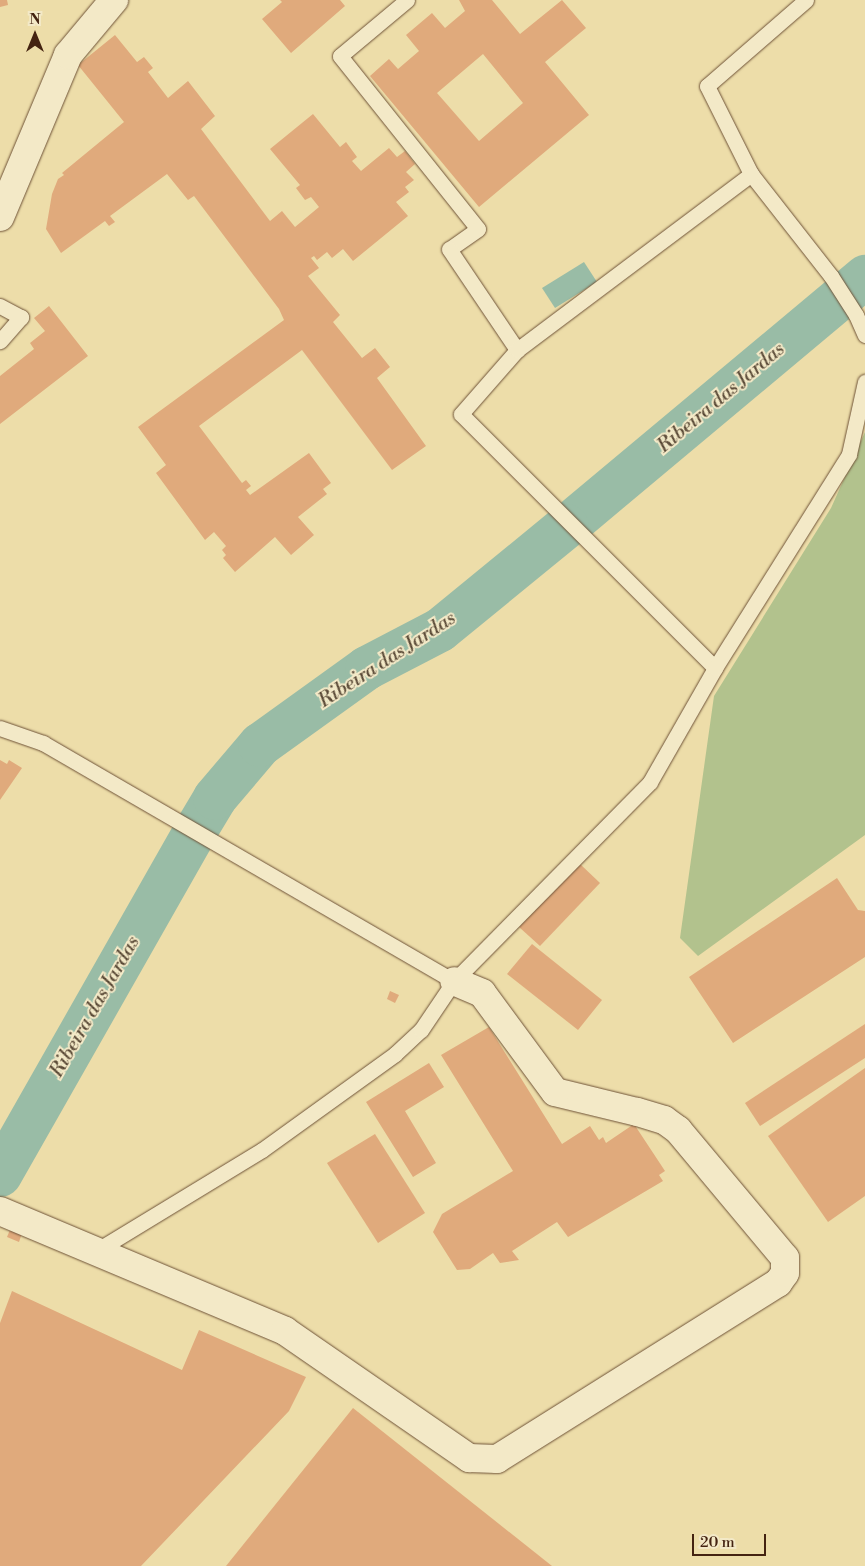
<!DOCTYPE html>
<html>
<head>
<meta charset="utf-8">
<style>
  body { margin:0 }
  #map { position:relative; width:865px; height:1566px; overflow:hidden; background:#eddda9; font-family:"Libre Bodoni",serif }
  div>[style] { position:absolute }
  .green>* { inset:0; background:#b2c28d }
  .water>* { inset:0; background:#99bca6 }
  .river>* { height:44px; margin:-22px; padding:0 22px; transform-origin:22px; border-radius:22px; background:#99bca6 }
  .building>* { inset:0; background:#e0aa7c }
  .roads { filter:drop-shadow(0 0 1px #6e5237) drop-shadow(0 0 1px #6e5237) }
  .lane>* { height:15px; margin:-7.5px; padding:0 7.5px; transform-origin:7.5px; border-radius:7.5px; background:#f3e9c7 }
  .street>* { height:28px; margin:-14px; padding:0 14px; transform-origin:14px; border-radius:14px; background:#f3e9c7 }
  .secondary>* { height:28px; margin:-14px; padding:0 14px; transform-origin:14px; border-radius:14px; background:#f3e9c7 }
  span { translate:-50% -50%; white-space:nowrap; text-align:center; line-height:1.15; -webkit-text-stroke:4px #f3e9c7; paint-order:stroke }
  .water-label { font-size:20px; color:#594936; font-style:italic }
  .north { position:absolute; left:10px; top:10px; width:50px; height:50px; -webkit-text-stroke:4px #f3e9c7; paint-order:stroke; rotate:0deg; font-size:14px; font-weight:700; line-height:20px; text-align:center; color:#442311 }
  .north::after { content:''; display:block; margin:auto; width:18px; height:22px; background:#442311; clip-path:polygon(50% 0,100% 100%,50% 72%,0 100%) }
  .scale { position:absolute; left:692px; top:1534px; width:74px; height:22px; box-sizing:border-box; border:2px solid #442311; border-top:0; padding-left:6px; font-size:15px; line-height:18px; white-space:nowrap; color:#442311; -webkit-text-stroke:4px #f3e9c7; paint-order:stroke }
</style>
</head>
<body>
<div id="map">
  <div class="green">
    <i style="clip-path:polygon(865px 432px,865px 835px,698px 956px,680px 938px,714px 696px,831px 508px)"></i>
  </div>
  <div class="water">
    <i style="clip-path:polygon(584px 262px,597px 282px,555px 308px,542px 288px)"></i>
  </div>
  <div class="river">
    <i style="left:577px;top:518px;width:376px;rotate:-39.9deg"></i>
    <i style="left:199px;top:825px;width:31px;rotate:-59deg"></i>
    <i style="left:215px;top:798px;width:70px;rotate:-49.7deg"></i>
    <i style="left:260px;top:745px;width:132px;rotate:-35.7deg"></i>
    <i style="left:367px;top:668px;width:82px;rotate:-27.5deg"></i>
    <i style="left:440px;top:630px;width:164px;rotate:-39.3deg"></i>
    <i style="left:0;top:1175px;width:386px;rotate:-60.4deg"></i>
  </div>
  <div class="building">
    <i style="clip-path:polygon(0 0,7px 0,8px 5px,0 7px)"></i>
    <i style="clip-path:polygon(280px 0,340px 0,345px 6px,291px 53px,262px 19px,282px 2px)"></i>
    <i style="clip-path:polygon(evenodd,459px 0,492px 0,520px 34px,562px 0,586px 28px,545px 62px,589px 115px,479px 207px,370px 76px,389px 59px,398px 69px,419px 51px,406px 35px,432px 13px,445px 28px,465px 11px,459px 0,483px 54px,523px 103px,479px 141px,437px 93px,483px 54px)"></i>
    <i style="clip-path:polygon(115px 35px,137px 62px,144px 57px,153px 68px,148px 72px,168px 98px,188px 81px,215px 116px,201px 129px,270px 221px,282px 211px,295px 227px,319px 207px,311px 197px,305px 200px,296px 188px,300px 185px,270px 149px,313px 114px,340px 147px,346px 142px,357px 157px,352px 161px,361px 171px,389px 148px,397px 157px,405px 151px,415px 164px,406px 172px,414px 180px,405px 187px,409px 192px,396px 202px,408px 216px,353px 261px,343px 249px,332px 258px,327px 252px,317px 260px,314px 256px,311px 258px,319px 268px,308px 276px,340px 315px,333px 322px,362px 358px,375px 348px,390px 367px,377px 378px,426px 446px,392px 470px,302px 350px,199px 426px,242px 483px,246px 480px,251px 486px,246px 490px,250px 495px,309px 453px,331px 483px,323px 489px,327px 494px,298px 517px,314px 535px,291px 555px,275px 537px,235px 572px,223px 558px,226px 555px,222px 550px,226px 546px,214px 532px,205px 540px,156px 473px,166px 465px,138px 427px,284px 320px,279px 309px,194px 196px,188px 200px,167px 174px,110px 216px,115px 222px,109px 226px,105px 221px,61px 253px,46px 229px,52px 194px,58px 179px,64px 175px,62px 173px,124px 122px,78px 65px)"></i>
    <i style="clip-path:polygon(49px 306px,88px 356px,0 424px,0 376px,34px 349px,30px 343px,45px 331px,34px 318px)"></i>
    <i style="clip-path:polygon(0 760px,7px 764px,9px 760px,22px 768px,0 800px)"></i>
    <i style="clip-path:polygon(579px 863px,600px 883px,540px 946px,519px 927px)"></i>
    <i style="clip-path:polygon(837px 878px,858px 910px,865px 911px,865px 957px,733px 1043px,689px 977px)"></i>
    <i style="clip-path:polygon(532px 944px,602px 1000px,578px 1030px,507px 974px)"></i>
    <i style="clip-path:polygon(390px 991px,399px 995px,395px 1003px,387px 999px)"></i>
    <i style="clip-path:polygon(865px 1024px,865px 1058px,760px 1126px,745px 1103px)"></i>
    <i style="clip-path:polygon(489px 1027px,562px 1144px,590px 1126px,599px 1140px,603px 1137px,606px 1143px,634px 1124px,665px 1171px,659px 1175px,663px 1181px,568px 1237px,557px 1222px,512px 1251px,519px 1260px,500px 1263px,493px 1253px,470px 1269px,457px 1270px,433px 1232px,442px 1214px,513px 1171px,441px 1055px)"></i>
    <i style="clip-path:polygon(429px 1063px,444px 1087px,405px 1111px,436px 1163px,413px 1177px,366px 1102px)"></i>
    <i style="clip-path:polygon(865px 1068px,865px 1196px,828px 1222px,768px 1136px)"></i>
    <i style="clip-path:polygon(375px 1134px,425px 1213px,378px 1243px,327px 1163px)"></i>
    <i style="clip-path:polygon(12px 1225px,23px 1230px,19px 1242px,7px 1237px)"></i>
    <i style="clip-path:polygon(12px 1291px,182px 1370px,199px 1330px,306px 1377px,289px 1411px,141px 1566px,0 1566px,0 1323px)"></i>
    <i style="clip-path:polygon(353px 1408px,552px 1566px,226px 1566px)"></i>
  </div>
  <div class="roads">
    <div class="lane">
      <i style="left:407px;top:0;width:87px;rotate:140.1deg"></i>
      <i style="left:340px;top:56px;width:221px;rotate:51.4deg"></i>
      <i style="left:478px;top:229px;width:35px;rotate:145deg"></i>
      <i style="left:449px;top:249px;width:122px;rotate:56deg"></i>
      <i style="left:806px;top:0;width:131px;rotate:139deg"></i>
      <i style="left:707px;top:86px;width:98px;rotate:63.4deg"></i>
      <i style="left:751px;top:174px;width:130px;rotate:51.9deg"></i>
      <i style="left:831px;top:276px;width:46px;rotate:57.3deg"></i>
      <i style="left:856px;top:315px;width:22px;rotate:66deg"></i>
      <i style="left:0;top:306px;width:24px;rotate:28deg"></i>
      <i style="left:21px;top:317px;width:32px;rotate:131deg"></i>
      <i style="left:715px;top:668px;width:359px;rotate:-135deg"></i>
      <i style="left:461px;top:414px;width:85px;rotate:-48.8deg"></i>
      <i style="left:517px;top:350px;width:293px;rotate:-36.9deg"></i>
      <i style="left:0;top:728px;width:46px;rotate:19.2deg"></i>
      <i style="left:43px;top:743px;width:475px;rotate:30.1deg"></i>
      <i style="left:96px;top:1251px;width:194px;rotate:-31.3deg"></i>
      <i style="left:262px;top:1150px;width:164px;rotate:-35.8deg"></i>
      <i style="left:395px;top:1054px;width:35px;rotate:-43deg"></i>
      <i style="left:421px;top:1030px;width:59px;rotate:-56deg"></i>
      <i style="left:454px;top:981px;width:279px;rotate:-45.4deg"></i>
      <i style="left:650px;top:782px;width:131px;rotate:-60.3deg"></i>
      <i style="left:715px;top:668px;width:252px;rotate:-57.9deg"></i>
      <i style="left:849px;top:454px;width:74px;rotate:-77.5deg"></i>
    </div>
    <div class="street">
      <i style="left:0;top:1211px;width:309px;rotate:22.8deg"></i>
      <i style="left:285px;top:1331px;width:224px;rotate:34.6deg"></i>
      <i style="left:469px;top:1458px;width:28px;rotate:2deg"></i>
      <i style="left:497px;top:1459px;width:332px;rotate:-32.1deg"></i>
      <i style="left:778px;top:1283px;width:12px;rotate:-55deg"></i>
      <i style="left:785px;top:1273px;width:15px;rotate:-90deg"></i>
      <i style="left:785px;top:1258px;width:167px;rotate:-129.9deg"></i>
      <i style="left:678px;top:1130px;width:17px;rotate:-144deg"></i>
      <i style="left:664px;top:1120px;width:28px;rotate:-163deg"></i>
      <i style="left:637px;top:1112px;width:84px;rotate:-166.3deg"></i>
      <i style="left:555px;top:1092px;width:123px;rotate:-126.4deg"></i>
      <i style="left:482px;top:993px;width:30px;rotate:-157deg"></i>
    </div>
    <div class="secondary">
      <i style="left:0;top:217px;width:176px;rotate:-67.2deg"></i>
      <i style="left:68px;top:55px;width:72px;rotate:-50.1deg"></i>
    </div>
  </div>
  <div class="water-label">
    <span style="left:721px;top:398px;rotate:-40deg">Ribeira das Jardas</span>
    <span style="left:387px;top:660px;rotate:-33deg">Ribeira das Jardas</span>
    <span style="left:95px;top:1007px;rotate:-60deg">Ribeira das Jardas</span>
  </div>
  <div class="north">N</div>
  <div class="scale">20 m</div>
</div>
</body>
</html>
